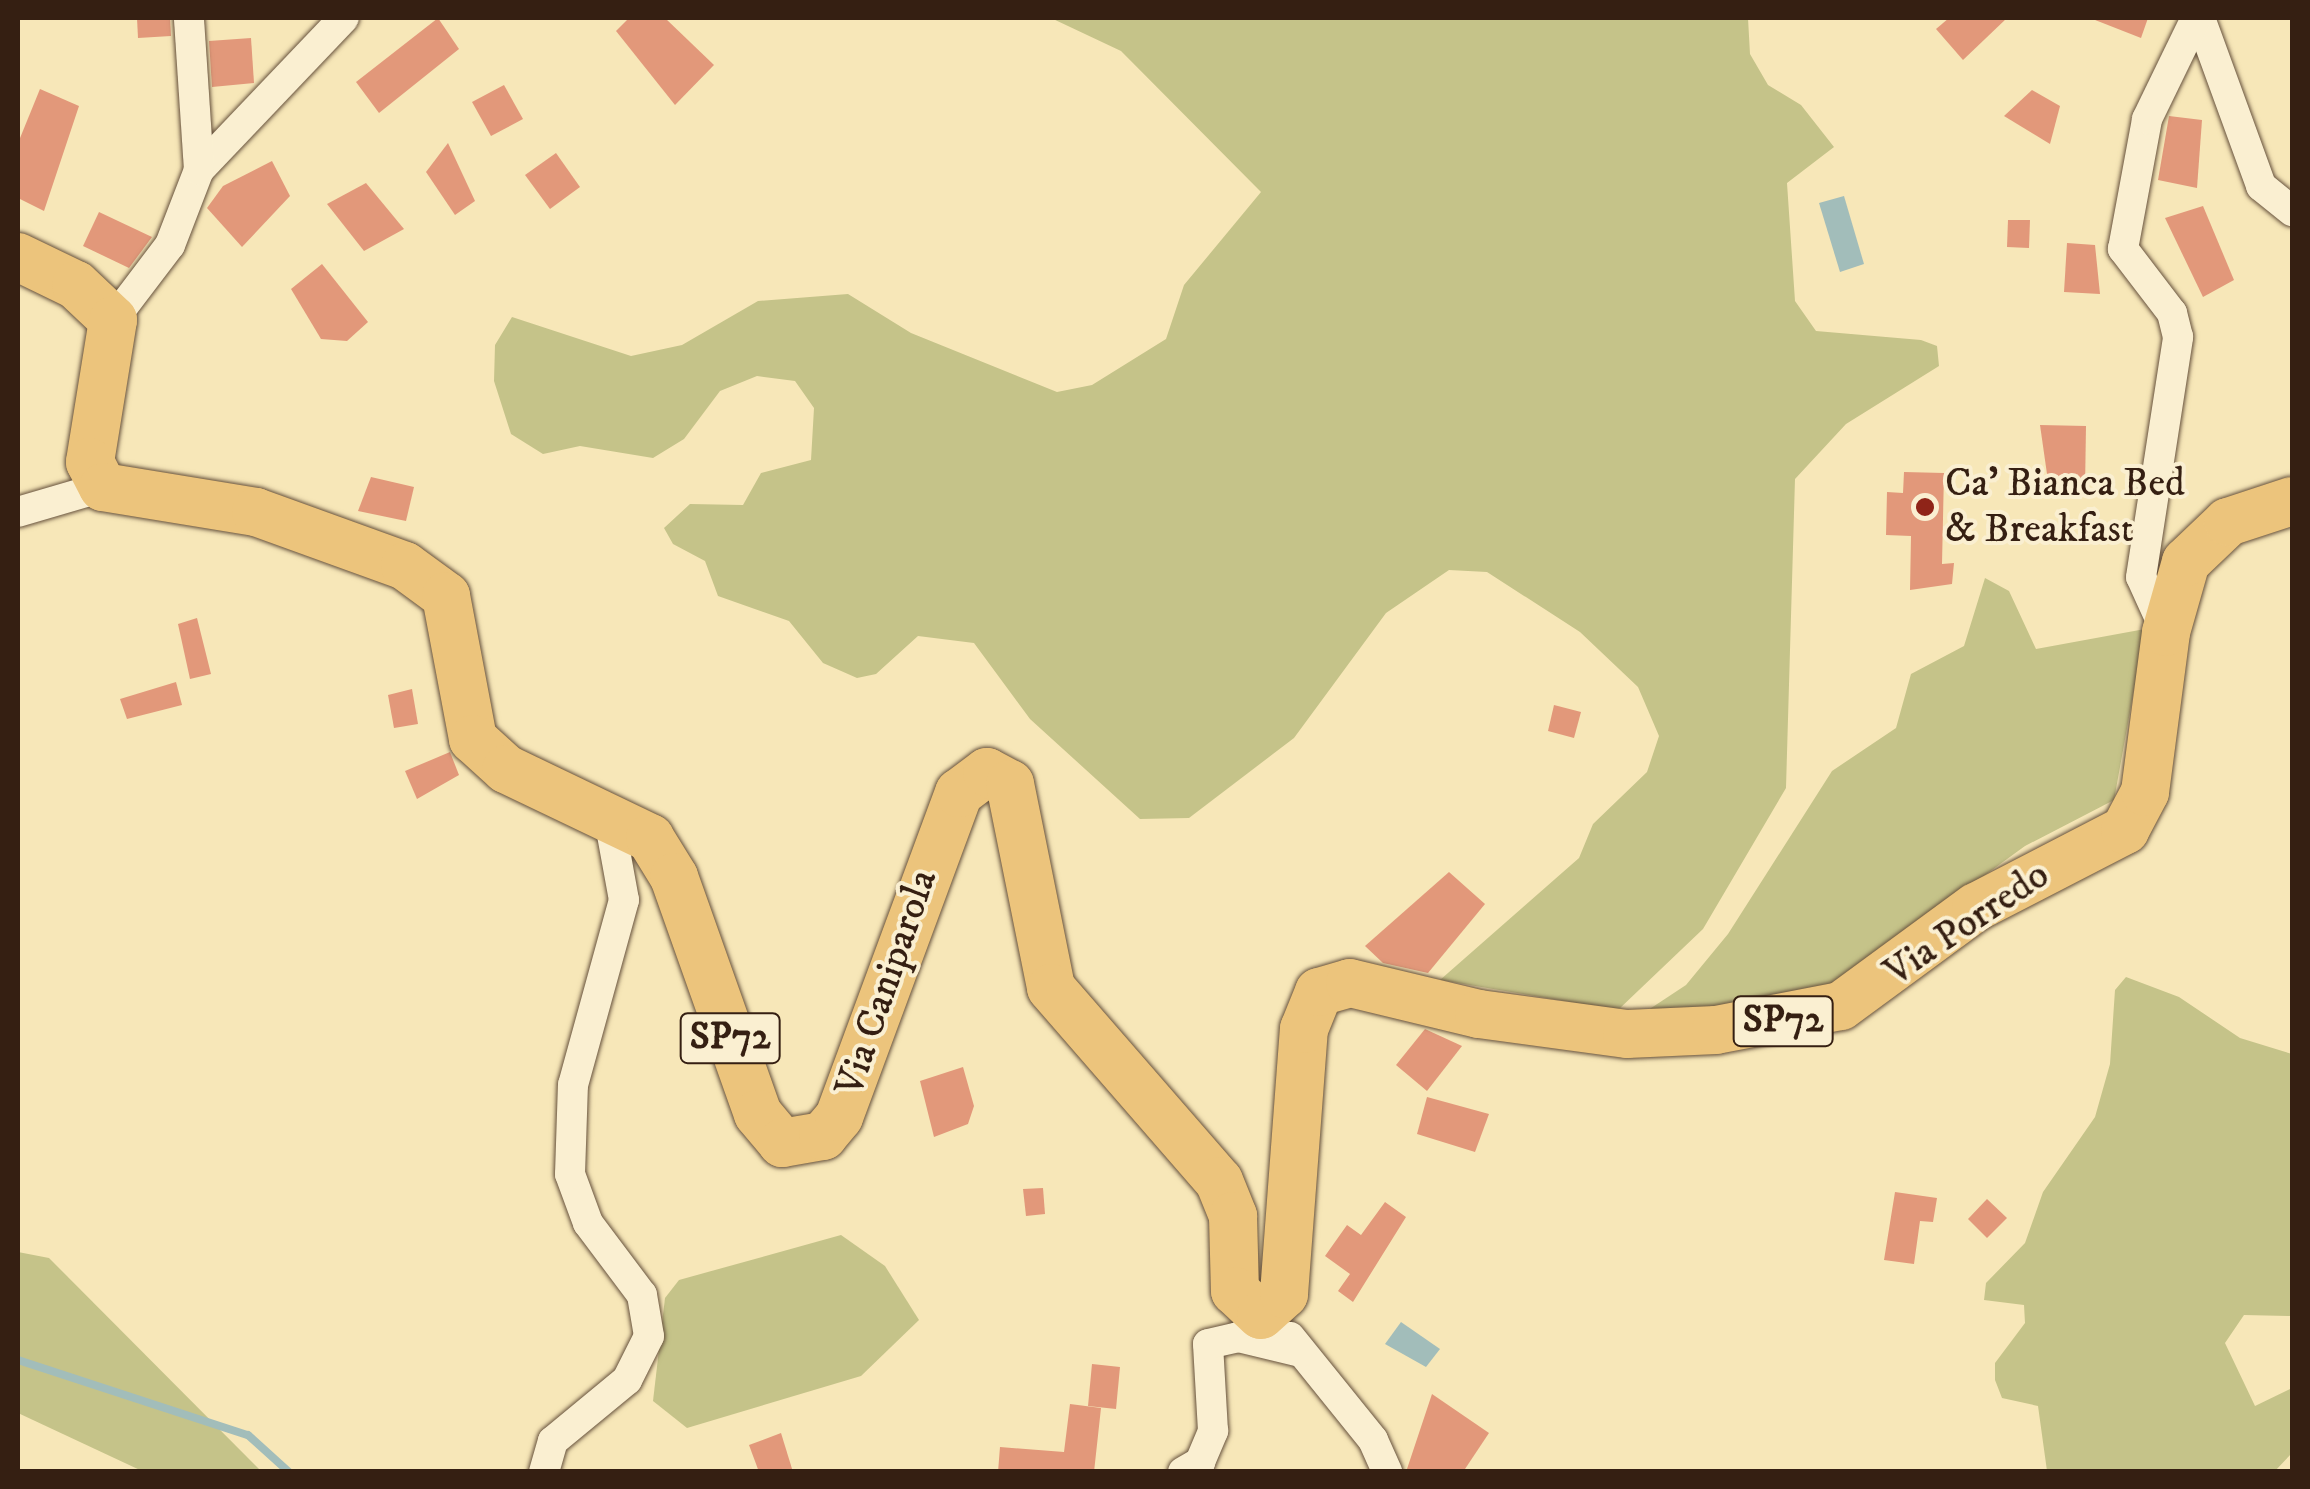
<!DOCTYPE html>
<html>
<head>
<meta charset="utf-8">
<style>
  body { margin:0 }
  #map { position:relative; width:2310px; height:1489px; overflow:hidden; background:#f7e7b8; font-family:"IM FELL DW Pica",serif }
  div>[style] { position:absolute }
  .green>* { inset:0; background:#c5c389 }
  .water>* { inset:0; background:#a2bdba }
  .stream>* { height:8px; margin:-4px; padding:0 4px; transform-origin:4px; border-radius:4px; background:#a2bdba }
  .building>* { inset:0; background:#e2987a }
  .roads { filter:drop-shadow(0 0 2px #66513c) drop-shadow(0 0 2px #66513c) }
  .street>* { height:30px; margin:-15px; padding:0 15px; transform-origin:15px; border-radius:15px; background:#faefd1 }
  .primary>* { height:48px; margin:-24px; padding:0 24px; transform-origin:24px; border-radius:24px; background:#ecc47c }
  .dots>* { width:28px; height:28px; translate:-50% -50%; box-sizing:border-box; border:5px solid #faefd1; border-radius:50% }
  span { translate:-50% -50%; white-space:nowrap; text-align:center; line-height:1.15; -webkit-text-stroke:8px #faefd1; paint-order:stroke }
  .shield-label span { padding:2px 8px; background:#faefd1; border:2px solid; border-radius:8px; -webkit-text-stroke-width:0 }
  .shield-label { font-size:38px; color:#351f12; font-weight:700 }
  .poi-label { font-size:40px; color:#351f12 }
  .left { translate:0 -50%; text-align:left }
  .street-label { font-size:40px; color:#351f12 }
  .frame { position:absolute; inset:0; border:20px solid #351f12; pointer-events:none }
</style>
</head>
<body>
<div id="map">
  <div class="green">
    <i style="clip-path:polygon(1051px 18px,1748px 18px,1750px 54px,1768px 85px,1801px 105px,1834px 147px,1787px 183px,1795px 301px,1816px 331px,1921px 340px,1937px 346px,1939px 366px,1846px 424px,1795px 479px,1786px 788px,1703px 929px,1618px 1010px,1440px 980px,1579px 858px,1593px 824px,1647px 772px,1659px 736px,1638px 687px,1580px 632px,1487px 572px,1449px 570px,1386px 613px,1294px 738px,1189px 818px,1140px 819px,1030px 719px,974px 643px,918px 636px,876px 674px,857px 678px,823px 663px,789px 621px,718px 596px,705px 561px,673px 544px,664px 528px,690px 504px,743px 505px,761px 473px,811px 460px,814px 408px,795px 381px,757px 376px,720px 391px,684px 439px,653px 458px,580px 446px,543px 454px,511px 434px,494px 381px,495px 345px,512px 317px,631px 356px,682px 345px,758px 301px,848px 294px,911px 333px,1057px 392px,1092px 385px,1166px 339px,1184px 285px,1261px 192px,1121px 51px)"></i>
    <i style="clip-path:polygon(1985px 578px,2009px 591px,2036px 649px,2145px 629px,2114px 800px,2025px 846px,1817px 997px,1633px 1020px,1686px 985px,1728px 934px,1832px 771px,1896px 728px,1911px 674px,1964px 646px)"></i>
    <i style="clip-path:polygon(2126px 977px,2179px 997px,2240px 1038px,2292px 1054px,2292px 1316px,2244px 1315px,2225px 1343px,2255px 1406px,2292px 1388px,2292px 1453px,2275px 1471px,2047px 1471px,2038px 1406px,2002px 1398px,1995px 1380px,1995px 1363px,2025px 1323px,2024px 1305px,1984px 1300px,1986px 1283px,2025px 1243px,2043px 1192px,2095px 1117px,2110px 1064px,2115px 990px)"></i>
    <i style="clip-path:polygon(841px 1235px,885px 1266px,919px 1320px,861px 1376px,687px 1428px,653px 1401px,665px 1298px,679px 1280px)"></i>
    <i style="clip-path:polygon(18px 1252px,49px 1258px,261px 1471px,142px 1471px,18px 1413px)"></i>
  </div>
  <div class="water">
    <i style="clip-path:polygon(1844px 196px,1864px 264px,1840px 272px,1819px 203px)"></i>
    <i style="clip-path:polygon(1401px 1322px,1440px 1349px,1426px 1367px,1385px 1344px)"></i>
  </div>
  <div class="stream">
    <i style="left:18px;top:1360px;width:242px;rotate:18.1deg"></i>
    <i style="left:248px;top:1435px;width:55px;rotate:42.1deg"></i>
  </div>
  <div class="building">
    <i style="clip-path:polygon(137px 18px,170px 18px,171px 36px,138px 38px)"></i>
    <i style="clip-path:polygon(438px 18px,459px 49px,379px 113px,356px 82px)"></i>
    <i style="clip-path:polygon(629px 18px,665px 18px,714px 65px,675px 105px,616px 31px)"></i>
    <i style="clip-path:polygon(1949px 18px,2007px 18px,1963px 60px,1936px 29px)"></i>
    <i style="clip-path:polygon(2090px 18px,2148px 18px,2141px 38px)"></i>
    <i style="clip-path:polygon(251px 38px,254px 83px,212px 87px,209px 41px)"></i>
    <i style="clip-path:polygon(504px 85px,523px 119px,491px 136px,472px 102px)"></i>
    <i style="clip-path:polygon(40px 89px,79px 106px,44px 211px,18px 198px,18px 143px)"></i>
    <i style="clip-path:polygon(2032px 90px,2060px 106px,2050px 144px,2004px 116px)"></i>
    <i style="clip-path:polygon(2169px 116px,2202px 120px,2197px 188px,2158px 180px)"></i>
    <i style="clip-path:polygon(448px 143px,475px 201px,455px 215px,426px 172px)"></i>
    <i style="clip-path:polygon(556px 153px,580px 187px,550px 209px,525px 175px)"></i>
    <i style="clip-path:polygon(272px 161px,290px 196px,242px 247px,207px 208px,223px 186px)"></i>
    <i style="clip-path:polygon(366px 183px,404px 229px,364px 251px,327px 204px)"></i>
    <i style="clip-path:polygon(2203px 206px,2234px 280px,2203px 297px,2165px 218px)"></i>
    <i style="clip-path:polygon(99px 212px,152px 237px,129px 268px,83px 246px)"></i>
    <i style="clip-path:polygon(2008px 220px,2030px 220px,2029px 248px,2007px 247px)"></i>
    <i style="clip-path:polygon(2067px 243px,2095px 245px,2100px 294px,2064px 292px)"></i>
    <i style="clip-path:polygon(322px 264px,368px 322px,347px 341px,321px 339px,291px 289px)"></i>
    <i style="clip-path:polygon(2040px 425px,2086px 426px,2085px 489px,2049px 488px)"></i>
    <i style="clip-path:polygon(1904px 472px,1944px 473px,1942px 564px,1954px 563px,1952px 584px,1910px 590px,1911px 536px,1886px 535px,1887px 492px,1903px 493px)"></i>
    <i style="clip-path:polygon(371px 477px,414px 487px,406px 521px,358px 511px)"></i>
    <i style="clip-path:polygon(197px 618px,211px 674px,190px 679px,178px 624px)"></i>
    <i style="clip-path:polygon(176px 682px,182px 705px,127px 719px,120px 699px)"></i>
    <i style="clip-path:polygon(412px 689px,418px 724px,394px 728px,388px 695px)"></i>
    <i style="clip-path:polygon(1554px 705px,1581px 712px,1574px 738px,1548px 731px)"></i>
    <i style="clip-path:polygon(450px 752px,459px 775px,417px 799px,405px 771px)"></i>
    <i style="clip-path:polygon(1449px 872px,1485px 904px,1428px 973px,1383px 963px,1365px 946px)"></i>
    <i style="clip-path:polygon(1425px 1029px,1462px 1046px,1427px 1091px,1396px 1065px)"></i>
    <i style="clip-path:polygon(963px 1067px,974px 1106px,968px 1124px,934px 1137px,920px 1081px)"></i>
    <i style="clip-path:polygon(1427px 1097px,1489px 1114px,1475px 1152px,1417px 1134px)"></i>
    <i style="clip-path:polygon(1043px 1188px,1045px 1214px,1026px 1216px,1023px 1189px)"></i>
    <i style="clip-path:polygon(1895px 1192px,1937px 1198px,1933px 1222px,1920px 1221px,1914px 1264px,1884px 1260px)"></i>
    <i style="clip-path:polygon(1987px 1199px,2007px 1218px,1987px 1238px,1968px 1219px)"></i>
    <i style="clip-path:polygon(1385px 1202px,1406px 1217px,1353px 1302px,1338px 1291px,1350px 1274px,1325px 1256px,1347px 1225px,1361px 1235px)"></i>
    <i style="clip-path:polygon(1092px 1364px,1120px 1367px,1116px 1409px,1088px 1406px)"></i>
    <i style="clip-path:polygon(1432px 1394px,1489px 1433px,1463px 1472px,1406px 1472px)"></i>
    <i style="clip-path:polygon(1070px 1404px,1101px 1408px,1094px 1472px,998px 1472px,1000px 1447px,1064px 1452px)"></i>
    <i style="clip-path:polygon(781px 1433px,793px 1472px,759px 1472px,749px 1445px)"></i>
  </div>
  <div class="roads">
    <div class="street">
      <i style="left:2200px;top:18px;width:179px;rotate:70deg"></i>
      <i style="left:2261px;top:186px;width:40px;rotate:39deg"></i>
      <i style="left:199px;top:170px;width:210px;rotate:-46.4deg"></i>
      <i style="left:113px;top:320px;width:94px;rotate:-52.8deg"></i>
      <i style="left:170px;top:245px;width:80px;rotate:-68.9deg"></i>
      <i style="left:199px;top:170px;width:152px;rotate:-93.8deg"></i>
      <i style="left:18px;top:512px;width:89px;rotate:-16.4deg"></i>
      <i style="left:2166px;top:632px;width:60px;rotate:-114.4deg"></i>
      <i style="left:2141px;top:577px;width:243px;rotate:-81.2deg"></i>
      <i style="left:2178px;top:337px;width:25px;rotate:-104deg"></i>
      <i style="left:2172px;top:313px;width:81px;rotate:-127.4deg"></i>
      <i style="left:2123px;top:249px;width:132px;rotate:-79.5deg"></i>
      <i style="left:2147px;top:119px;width:112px;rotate:-64.1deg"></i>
      <i style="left:1290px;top:1337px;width:132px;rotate:51.1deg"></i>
      <i style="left:1373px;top:1440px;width:35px;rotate:66deg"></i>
      <i style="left:544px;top:1472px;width:32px;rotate:-74deg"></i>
      <i style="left:553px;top:1441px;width:96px;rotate:-39.5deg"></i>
      <i style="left:627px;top:1380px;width:49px;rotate:-63.4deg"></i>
      <i style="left:649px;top:1336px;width:42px;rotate:-99.7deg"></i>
      <i style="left:642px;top:1295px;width:90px;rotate:-126.9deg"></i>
      <i style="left:588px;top:1223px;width:52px;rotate:-110.2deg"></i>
      <i style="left:570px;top:1174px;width:89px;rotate:-88.1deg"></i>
      <i style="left:573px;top:1085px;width:192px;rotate:-74.6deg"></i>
      <i style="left:624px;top:900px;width:88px;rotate:-100.4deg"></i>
      <i style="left:1183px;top:1472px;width:20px;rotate:-30deg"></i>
      <i style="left:1200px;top:1462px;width:34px;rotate:-67deg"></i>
      <i style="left:1213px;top:1431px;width:87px;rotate:-93.3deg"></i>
      <i style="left:1208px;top:1344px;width:31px;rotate:-13deg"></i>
      <i style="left:1238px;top:1337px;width:65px;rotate:13.4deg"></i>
    </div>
    <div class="primary">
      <i style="left:18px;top:257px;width:64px;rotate:25.8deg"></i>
      <i style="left:76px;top:285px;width:51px;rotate:43.4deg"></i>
      <i style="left:113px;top:320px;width:144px;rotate:99.2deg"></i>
      <i style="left:90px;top:462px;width:28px;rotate:63deg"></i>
      <i style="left:103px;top:487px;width:155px;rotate:9.3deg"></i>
      <i style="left:256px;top:512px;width:158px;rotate:19.9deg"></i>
      <i style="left:405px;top:566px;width:51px;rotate:36.2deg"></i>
      <i style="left:446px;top:596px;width:146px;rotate:79.3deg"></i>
      <i style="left:473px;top:739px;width:45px;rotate:42.3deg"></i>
      <i style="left:506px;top:769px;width:160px;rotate:25.6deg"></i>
      <i style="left:650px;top:838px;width:46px;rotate:58.4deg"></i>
      <i style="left:674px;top:877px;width:251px;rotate:70.5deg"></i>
      <i style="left:758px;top:1114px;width:38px;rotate:50deg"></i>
      <i style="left:782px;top:1143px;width:42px;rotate:-9.7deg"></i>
      <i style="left:823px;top:1136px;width:25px;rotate:-50deg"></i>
      <i style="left:839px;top:1117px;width:346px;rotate:-69.7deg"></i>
      <i style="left:959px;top:793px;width:35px;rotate:-37deg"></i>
      <i style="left:987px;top:772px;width:26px;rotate:28deg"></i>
      <i style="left:1010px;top:784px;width:208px;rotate:78.6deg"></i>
      <i style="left:1051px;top:988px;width:256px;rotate:49deg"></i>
      <i style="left:1219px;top:1181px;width:38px;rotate:68deg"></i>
      <i style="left:1233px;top:1216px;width:75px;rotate:88.5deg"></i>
      <i style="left:1235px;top:1291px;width:35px;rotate:43deg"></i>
      <i style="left:1261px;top:1315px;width:31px;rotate:-42deg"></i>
      <i style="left:1284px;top:1294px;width:266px;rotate:-85.7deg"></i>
      <i style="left:1304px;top:1029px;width:40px;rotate:-68deg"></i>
      <i style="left:1319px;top:992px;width:32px;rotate:-16deg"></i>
      <i style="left:1350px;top:983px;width:133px;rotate:13.5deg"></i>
      <i style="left:1479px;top:1014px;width:149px;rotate:7.7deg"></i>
      <i style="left:1627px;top:1034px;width:89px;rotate:-2.6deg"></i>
      <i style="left:1716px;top:1030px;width:127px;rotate:-10.9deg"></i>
      <i style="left:1841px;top:1006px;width:167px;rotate:-36.3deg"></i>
      <i style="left:1976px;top:907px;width:168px;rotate:-27.3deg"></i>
      <i style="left:2125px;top:830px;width:43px;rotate:-62.2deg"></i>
      <i style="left:2145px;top:792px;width:161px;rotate:-82.5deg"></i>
      <i style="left:2166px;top:632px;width:73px;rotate:-74.1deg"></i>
      <i style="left:2186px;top:562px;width:58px;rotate:-43.6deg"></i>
      <i style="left:2228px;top:522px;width:67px;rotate:-18.2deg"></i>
    </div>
  </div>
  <div class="dots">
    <i style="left:1925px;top:507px;background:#8f2418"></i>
  </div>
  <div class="shield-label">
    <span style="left:1783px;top:1021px">SP72</span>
    <span style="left:730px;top:1038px">SP72</span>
  </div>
  <div class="poi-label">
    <span class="left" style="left:1945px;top:507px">Ca' Bianca Bed<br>&amp; Breakfast</span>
  </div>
  <div class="street-label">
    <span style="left:1967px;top:924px;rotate:-34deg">Via Porredo</span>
    <span style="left:887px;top:983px;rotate:-71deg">Via Caniparola</span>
  </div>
  <div class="frame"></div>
</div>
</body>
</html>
